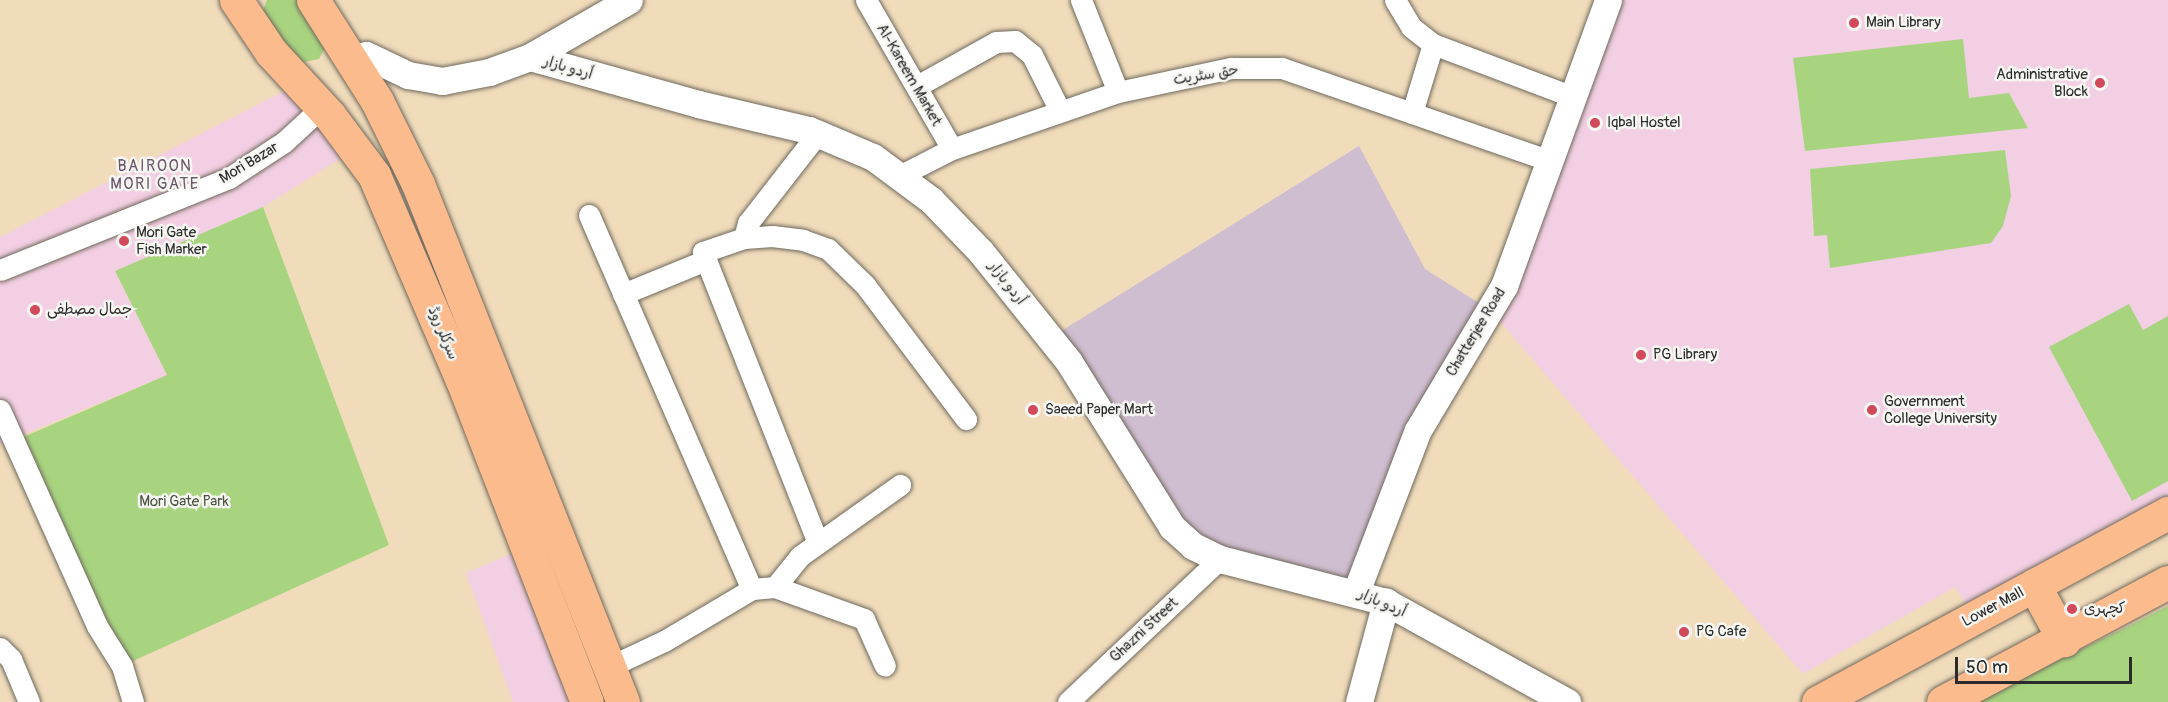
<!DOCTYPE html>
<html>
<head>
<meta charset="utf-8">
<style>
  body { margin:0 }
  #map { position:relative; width:2168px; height:702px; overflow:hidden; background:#f0dcbb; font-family:Pangolin,"Playpen Sans Arabic",sans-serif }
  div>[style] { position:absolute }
  .built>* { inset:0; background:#f2cfe2 }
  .industrial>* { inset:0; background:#cfbdd0 }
  .green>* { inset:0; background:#a8d480 }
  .roads { filter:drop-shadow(0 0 2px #70695d) drop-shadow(0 0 2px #70695d) }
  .minor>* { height:21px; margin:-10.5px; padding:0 10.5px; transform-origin:10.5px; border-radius:10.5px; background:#fff }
  .tertiary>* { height:27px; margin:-13.5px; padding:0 13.5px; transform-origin:13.5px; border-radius:13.5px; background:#fff }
  .primary>* { height:33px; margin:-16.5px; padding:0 16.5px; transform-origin:16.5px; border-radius:16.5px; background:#fbbb8d }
  .dots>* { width:16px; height:16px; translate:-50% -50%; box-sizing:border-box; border:3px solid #f6f6f2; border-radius:50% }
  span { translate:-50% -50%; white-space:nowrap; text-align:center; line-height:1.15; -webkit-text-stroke:5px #f6f6f2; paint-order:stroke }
  .poi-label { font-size:15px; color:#2b2b2b }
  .left { translate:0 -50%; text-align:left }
  .right { translate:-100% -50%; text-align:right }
  .street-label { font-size:15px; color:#2b2b2b }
  .park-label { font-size:15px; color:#4a5540 }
  .neighbourhood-label { font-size:16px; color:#6c566a; letter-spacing:1.5px }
  .scale { position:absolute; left:1955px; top:657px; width:177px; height:27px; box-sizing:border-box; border:3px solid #2b2b2b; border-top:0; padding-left:8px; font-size:18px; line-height:21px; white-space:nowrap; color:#2b2b2b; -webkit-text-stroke:4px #f6f6f2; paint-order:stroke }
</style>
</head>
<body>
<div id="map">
  <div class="built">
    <i style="clip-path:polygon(1611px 0,2168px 0,2168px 511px,1974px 617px,1955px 587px,1803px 674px,1490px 310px)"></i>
    <i style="clip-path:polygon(294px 86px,343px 157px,263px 207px,115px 271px,167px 375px,0 444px,0 237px)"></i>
    <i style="clip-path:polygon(517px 551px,575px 702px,513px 702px,466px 573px)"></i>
  </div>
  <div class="industrial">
    <i style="clip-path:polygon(1359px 146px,1425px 269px,1490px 310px,1356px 592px,1193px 546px,1050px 338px)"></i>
  </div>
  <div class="green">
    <i style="clip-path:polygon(267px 0,302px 0,326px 46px,319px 59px,299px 63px,262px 13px)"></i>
    <i style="clip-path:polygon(1963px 39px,1969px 98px,2009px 93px,2028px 128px,1805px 151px,1793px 58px)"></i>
    <i style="clip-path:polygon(2005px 150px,2011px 196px,2003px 226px,1991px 243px,1830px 268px,1827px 235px,1814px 236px,1810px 169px)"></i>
    <i style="clip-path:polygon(263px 207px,389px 545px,122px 666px,14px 441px,167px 375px,115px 271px)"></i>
    <i style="clip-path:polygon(2129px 304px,2143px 330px,2168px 316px,2168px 481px,2132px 501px,2049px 347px)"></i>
    <i style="clip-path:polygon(2168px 606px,2168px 702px,1971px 702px,2133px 624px)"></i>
  </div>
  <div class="roads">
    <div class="minor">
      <i style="left:866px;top:0;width:172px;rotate:60deg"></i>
      <i style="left:1081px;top:0;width:99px;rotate:68.1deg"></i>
      <i style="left:1395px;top:0;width:31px;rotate:59deg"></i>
      <i style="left:1411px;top:27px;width:28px;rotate:38deg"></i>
      <i style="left:1433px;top:44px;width:150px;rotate:20.7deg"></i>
      <i style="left:917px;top:86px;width:90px;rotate:-29.1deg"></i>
      <i style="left:996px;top:42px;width:19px;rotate:-3deg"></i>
      <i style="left:1015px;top:41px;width:22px;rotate:39deg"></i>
      <i style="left:1032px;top:55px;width:63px;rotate:63.4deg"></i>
      <i style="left:1412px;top:113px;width:72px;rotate:-73.1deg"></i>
      <i style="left:899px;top:176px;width:59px;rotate:-27deg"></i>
      <i style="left:952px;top:149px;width:176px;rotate:-19deg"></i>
      <i style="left:1118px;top:92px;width:116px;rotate:-12deg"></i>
      <i style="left:1231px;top:68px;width:51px"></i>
      <i style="left:1282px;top:68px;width:284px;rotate:19.1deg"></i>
      <i style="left:589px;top:215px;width:408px;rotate:66.5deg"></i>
      <i style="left:752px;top:589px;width:102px;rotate:149.4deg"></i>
      <i style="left:664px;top:641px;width:61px;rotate:154.7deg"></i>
      <i style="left:744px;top:238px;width:16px;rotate:-75deg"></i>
      <i style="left:748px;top:223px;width:114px;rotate:-52.1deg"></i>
      <i style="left:0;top:270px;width:247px;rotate:-21.9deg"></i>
      <i style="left:229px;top:178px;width:66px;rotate:-33.2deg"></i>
      <i style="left:284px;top:142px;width:52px;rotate:-42.6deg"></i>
      <i style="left:623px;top:294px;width:90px;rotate:-22.3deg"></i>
      <i style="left:0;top:410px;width:237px;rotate:65.8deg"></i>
      <i style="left:97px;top:626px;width:47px;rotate:58deg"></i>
      <i style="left:122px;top:666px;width:38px;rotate:73deg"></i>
      <i style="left:818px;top:543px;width:313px;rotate:-111.6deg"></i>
      <i style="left:703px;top:252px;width:43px;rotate:-18.9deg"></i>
      <i style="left:744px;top:238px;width:28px;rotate:-4deg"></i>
      <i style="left:772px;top:236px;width:31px;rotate:7deg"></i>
      <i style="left:803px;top:240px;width:27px;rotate:20deg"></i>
      <i style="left:828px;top:249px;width:52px;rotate:44.2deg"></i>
      <i style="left:865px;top:285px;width:168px;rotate:53deg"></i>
      <i style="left:775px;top:587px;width:40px;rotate:-51deg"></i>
      <i style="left:800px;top:556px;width:123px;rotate:-35.4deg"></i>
      <i style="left:752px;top:589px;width:23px;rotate:-5deg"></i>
      <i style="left:775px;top:587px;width:95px;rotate:19.8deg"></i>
      <i style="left:864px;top:619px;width:51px;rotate:65.9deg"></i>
      <i style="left:0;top:648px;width:16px;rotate:45deg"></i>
      <i style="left:11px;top:659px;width:47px;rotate:67.3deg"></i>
      <i style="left:1068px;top:702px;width:209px;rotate:-43.3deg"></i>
    </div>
    <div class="tertiary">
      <i style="left:530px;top:57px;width:114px;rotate:-29.9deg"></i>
      <i style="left:351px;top:58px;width:15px;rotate:-11deg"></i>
      <i style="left:366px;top:55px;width:47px;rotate:25.5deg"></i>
      <i style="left:408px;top:75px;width:35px;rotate:10deg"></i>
      <i style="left:442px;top:81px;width:48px;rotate:-10.8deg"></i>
      <i style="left:489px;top:72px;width:44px;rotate:-20.1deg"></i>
      <i style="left:530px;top:57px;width:174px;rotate:15.6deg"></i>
      <i style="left:698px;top:104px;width:114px;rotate:13.2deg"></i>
      <i style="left:809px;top:130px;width:69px;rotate:22.9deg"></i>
      <i style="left:873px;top:157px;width:72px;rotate:36.6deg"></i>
      <i style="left:931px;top:200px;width:72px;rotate:46.1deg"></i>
      <i style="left:981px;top:252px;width:141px;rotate:51.3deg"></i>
      <i style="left:1069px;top:362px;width:195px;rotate:58deg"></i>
      <i style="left:1172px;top:527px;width:28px;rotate:42deg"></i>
      <i style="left:1193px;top:546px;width:30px;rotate:26deg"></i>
      <i style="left:1220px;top:559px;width:171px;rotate:14.5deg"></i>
      <i style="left:1386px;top:602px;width:207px;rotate:28.9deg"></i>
      <i style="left:1356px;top:592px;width:173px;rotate:-69.1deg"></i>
      <i style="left:1418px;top:430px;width:168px;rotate:-59.2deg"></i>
      <i style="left:1504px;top:286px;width:304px;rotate:-70deg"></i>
      <i style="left:1359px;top:702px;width:104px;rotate:-74.9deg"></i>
    </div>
    <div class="primary">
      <i style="left:236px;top:0;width:63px;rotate:56.1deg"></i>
      <i style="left:271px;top:52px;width:87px;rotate:47.3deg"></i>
      <i style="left:330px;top:116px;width:74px;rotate:53.3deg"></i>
      <i style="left:374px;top:175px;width:223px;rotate:66.8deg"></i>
      <i style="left:462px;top:380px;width:345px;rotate:68.8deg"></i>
      <i style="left:313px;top:0;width:120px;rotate:57.6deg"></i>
      <i style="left:377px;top:101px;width:93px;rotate:63.7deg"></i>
      <i style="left:418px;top:184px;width:557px;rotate:68.41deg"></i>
      <i style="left:2034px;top:585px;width:63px;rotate:61.4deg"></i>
      <i style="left:1818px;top:702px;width:398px;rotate:-28.4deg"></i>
      <i style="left:1943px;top:702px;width:255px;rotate:-28.1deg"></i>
    </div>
  </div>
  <div class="dots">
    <i style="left:1854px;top:23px;background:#d1495b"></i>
    <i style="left:2100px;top:83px;background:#d1495b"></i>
    <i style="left:1595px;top:123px;background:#d1495b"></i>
    <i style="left:124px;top:241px;background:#d1495b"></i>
    <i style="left:35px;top:310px;background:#d1495b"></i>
    <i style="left:1641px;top:355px;background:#d1495b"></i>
    <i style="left:1033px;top:410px;background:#d1495b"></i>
    <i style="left:1872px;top:410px;background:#d1495b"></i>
    <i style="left:2072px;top:609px;background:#d1495b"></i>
    <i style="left:1684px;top:632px;background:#d1495b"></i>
  </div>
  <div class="poi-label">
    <span class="left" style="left:1866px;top:23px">Main Library</span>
    <span class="right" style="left:2088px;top:83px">Administrative<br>Block</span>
    <span class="left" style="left:1607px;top:123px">Iqbal Hostel</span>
    <span class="left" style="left:136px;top:241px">Mori Gate<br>Fish Marker</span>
    <span class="left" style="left:47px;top:310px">جمال مصطفی</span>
    <span class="left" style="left:1653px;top:355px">PG Library</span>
    <span class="left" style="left:1884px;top:410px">Government<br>College University</span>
    <span class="left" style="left:1045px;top:410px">Saeed Paper Mart</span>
    <span class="left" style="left:2084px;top:609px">کچہری</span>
    <span class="left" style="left:1696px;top:632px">PG Cafe</span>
  </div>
  <div class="street-label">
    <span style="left:568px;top:68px;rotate:16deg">اُردو بازار</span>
    <span style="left:909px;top:75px;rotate:60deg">Al-Kareem Market</span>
    <span style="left:1206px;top:75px;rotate:-9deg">حق سٹریت</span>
    <span style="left:249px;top:163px;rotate:-31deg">Mori Bazar</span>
    <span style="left:1007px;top:283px;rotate:52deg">اُردو بازار</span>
    <span style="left:1476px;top:332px;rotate:-59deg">Chatterjee Road</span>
    <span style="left:443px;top:333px;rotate:67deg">سرکلر روڈ</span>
    <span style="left:1382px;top:603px;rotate:23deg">اُردو بازار</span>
    <span style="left:1993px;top:607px;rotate:-28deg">Lower Mall</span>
    <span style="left:1144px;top:630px;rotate:-43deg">Ghazni Street</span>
  </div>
  <div class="park-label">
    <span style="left:184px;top:502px">Mori Gate Park</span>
  </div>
  <div class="neighbourhood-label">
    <span style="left:155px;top:175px">BAIROON<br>MORI GATE</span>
  </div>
  <div class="scale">50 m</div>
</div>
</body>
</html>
